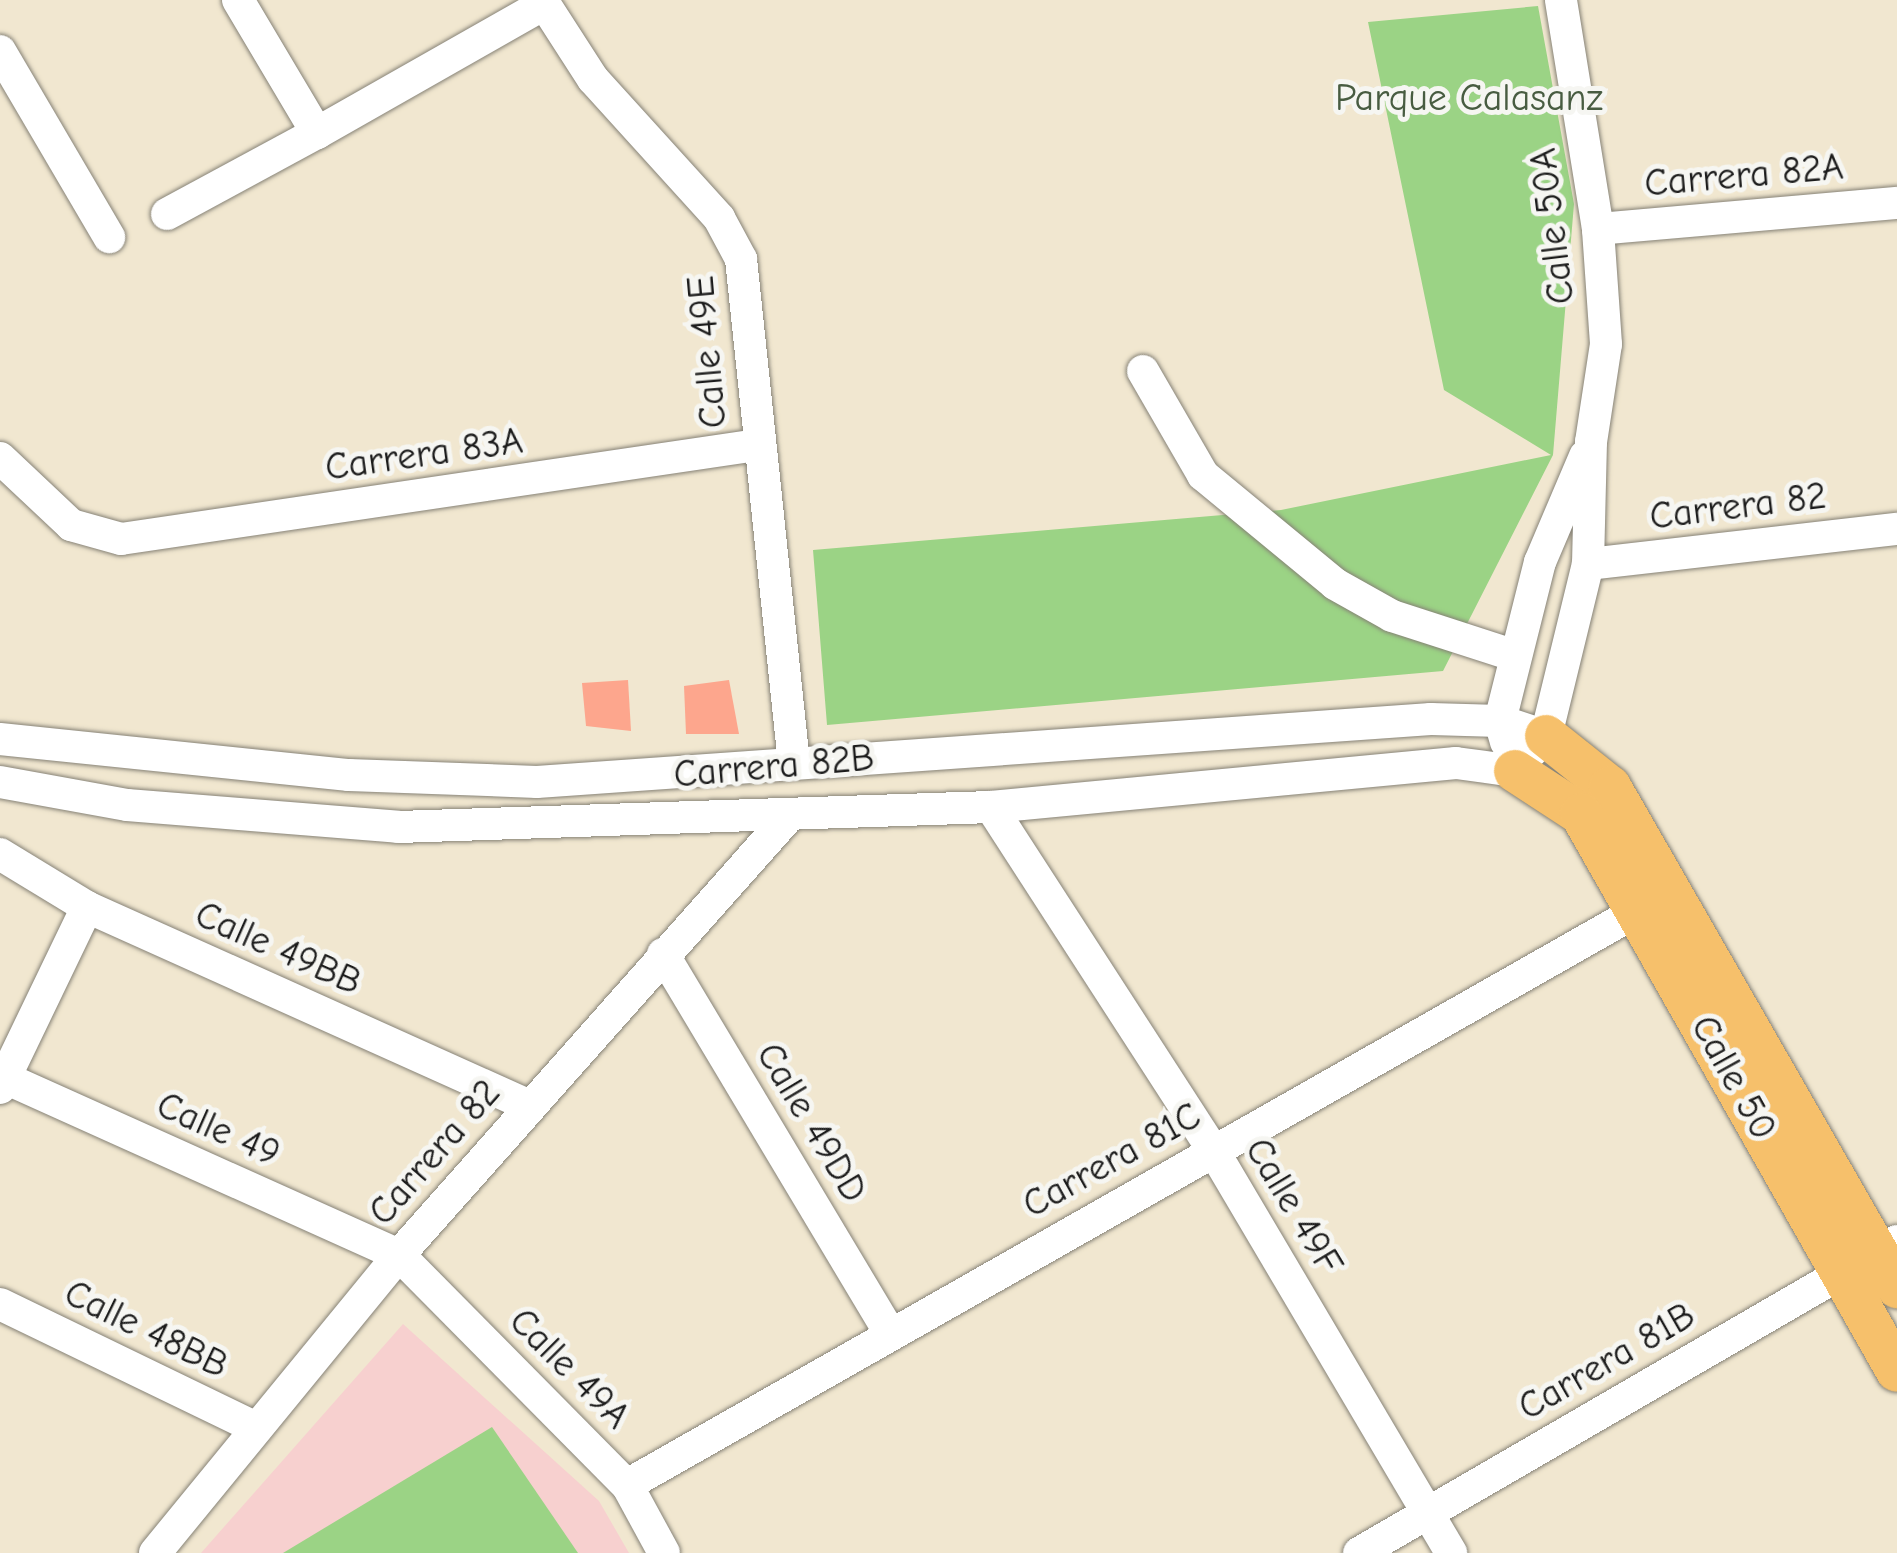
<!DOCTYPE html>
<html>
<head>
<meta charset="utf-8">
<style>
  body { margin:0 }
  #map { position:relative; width:1897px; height:1553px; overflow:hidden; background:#f1e7d0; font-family:"Comic Neue",sans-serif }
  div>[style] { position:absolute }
  .built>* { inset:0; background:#f7d0cf }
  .green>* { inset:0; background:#9bd385 }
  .building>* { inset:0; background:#fda68d }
  .roads { filter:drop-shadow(0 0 2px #868276) drop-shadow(0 0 2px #868276) }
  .minor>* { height:32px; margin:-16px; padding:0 16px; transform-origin:16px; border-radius:16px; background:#fff }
  .major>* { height:42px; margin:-21px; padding:0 21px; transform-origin:21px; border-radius:21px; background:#f6c06b }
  span { translate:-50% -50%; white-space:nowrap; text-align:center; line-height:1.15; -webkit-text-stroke:10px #f6f6f2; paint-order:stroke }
  .park-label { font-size:38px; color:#485c41 }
  .street-label { font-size:38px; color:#1c1c1c }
</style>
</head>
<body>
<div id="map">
  <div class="built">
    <i style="clip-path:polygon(403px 1324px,599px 1501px,629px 1553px,201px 1553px)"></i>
  </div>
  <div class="green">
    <i style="clip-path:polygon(1538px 6px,1574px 204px,1553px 455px,1443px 671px,827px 725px,813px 550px,1281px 510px,1551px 455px,1444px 390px,1368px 22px)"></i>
    <i style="clip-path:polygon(492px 1427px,578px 1553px,283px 1553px)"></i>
  </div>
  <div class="building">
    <i style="clip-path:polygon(628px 680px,631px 731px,586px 726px,582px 683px)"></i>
    <i style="clip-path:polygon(729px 680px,739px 734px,686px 734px,684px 686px)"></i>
  </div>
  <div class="roads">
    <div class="minor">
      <i style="left:238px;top:0;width:155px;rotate:59.3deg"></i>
      <i style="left:317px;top:133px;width:261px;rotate:-29.6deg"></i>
      <i style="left:542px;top:0;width:94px;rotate:57.2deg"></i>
      <i style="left:593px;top:79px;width:188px;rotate:47.8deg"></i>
      <i style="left:719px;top:218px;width:47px;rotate:61.8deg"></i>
      <i style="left:741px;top:259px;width:507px;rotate:84deg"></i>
      <i style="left:0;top:51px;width:216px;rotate:59.6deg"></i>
      <i style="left:167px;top:214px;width:170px;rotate:-28.4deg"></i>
      <i style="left:1598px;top:229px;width:300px;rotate:-5deg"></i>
      <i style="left:1143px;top:371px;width:120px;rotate:60deg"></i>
      <i style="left:1203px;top:475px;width:171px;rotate:39.5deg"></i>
      <i style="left:1335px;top:584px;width:65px;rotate:29.3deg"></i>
      <i style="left:1392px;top:616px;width:130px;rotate:17.9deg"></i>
      <i style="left:0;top:458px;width:98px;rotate:43.3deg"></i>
      <i style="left:71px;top:525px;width:52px;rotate:15.6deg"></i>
      <i style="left:121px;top:539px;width:643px;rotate:-8.41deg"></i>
      <i style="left:1588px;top:564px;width:311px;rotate:-6.5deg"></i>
      <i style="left:0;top:739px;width:351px;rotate:5.9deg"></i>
      <i style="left:349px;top:775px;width:188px;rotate:2.1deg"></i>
      <i style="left:537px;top:782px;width:896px;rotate:-4.03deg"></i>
      <i style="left:1431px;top:719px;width:69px;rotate:1.7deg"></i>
      <i style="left:1500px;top:721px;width:48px;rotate:18.1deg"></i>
      <i style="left:1506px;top:742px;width:22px;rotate:-106deg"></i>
      <i style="left:1500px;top:721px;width:164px;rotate:-75.9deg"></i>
      <i style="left:1540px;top:562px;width:115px;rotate:-67deg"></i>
      <i style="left:1531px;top:752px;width:22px;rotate:-47deg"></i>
      <i style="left:1546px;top:736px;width:177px;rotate:-76.3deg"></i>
      <i style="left:1588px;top:564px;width:122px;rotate:-88.6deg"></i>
      <i style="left:1591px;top:442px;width:99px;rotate:-81.3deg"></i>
      <i style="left:1606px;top:344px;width:115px;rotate:-94deg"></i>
      <i style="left:1598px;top:229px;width:232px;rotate:-99.2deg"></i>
      <i style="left:0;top:782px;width:129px;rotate:10.3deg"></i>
      <i style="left:127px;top:805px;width:272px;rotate:4.6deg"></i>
      <i style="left:398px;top:827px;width:593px;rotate:-1.93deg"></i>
      <i style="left:991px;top:807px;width:467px;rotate:-5.4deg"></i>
      <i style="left:1456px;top:763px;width:60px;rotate:7.7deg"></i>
      <i style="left:991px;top:807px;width:409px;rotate:57.1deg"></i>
      <i style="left:1213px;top:1150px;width:468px;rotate:59.4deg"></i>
      <i style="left:0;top:854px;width:102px;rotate:31.3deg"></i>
      <i style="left:87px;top:907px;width:485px;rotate:24.2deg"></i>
      <i style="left:663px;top:954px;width:440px;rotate:59.1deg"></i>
      <i style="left:5px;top:1078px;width:432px;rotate:24.2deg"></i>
      <i style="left:399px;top:1255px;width:324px;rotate:45.3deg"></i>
      <i style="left:627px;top:1485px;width:77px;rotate:61.4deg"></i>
      <i style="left:0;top:1088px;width:201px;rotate:-64.3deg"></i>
      <i style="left:0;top:1304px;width:285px;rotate:25.8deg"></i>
      <i style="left:627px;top:1485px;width:1164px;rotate:-29.6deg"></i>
      <i style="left:155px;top:1553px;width:385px;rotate:-50.7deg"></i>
      <i style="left:399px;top:1255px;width:586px;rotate:-48.39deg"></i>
      <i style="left:1359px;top:1553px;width:622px;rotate:-30.11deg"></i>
    </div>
    <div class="major">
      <i style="left:1546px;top:736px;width:82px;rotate:38.6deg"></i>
      <i style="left:1610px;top:787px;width:577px;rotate:60.14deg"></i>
      <i style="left:1515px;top:771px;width:79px;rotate:33.1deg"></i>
      <i style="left:1581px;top:814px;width:640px;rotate:60.43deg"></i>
    </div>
  </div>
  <div class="park-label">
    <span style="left:1469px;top:99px">Parque Calasanz</span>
  </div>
  <div class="street-label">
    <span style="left:1744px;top:176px;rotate:-5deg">Carrera 82A</span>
    <span style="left:1553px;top:226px;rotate:-97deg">Calle 50A</span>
    <span style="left:708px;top:352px;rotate:-95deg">Calle 49E</span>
    <span style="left:424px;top:455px;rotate:-8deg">Carrera 83A</span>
    <span style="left:1738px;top:507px;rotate:-7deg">Carrera 82</span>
    <span style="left:774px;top:767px;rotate:-5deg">Carrera 82B</span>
    <span style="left:278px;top:949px;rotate:24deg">Calle 49BB</span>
    <span style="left:1733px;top:1078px;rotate:61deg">Calle 50</span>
    <span style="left:811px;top:1123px;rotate:59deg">Calle 49DD</span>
    <span style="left:218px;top:1130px;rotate:24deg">Calle 49</span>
    <span style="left:435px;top:1153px;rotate:-49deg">Carrera 82</span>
    <span style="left:1112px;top:1161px;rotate:-29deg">Carrera 81C</span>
    <span style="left:1293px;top:1207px;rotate:59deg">Calle 49F</span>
    <span style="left:146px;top:1330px;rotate:26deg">Calle 48BB</span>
    <span style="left:1607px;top:1362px;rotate:-30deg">Carrera 81B</span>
    <span style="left:569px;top:1369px;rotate:45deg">Calle 49A</span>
  </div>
</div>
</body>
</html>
